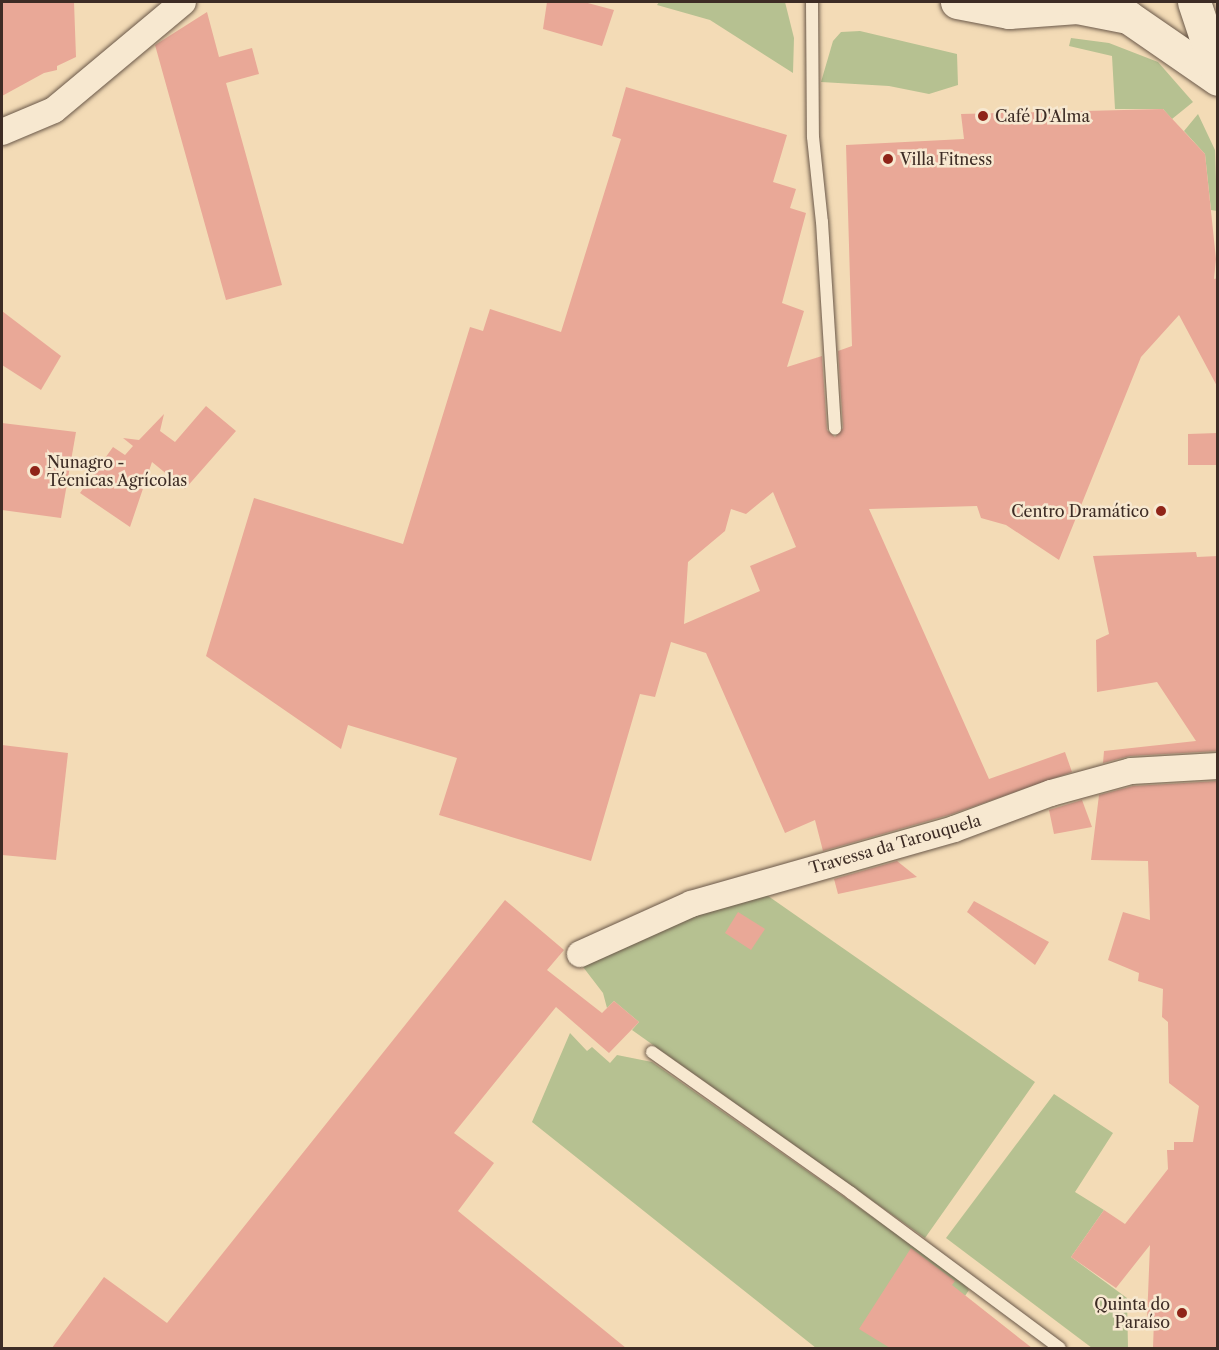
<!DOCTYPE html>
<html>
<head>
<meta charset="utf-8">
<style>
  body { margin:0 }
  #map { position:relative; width:1219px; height:1350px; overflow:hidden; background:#f3dbb6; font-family:"Libre Caslon Text",serif }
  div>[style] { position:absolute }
  .green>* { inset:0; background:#b6c191 }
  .building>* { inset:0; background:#e9a897 }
  .roads { filter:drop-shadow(0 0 2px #6a5849) drop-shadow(0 0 2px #6a5849) }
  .lane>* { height:12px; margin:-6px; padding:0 6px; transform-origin:6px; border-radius:6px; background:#f7e8d0 }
  .street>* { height:26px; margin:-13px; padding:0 13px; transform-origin:13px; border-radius:13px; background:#f7e8d0 }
  .secondary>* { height:33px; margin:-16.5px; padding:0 16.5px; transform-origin:16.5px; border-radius:16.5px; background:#f7e8d0 }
  .dots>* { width:16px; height:16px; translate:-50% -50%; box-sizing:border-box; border:3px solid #f7e8d0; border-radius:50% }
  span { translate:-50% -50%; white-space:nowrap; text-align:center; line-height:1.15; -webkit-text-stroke:5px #f7e8d0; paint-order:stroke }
  .poi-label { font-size:16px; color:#3d2c25 }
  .left { translate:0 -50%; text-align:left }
  .right { translate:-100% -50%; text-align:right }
  .street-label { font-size:16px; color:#3d2c25 }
  .frame { position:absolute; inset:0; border:3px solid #3d2c25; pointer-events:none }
</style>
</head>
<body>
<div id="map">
  <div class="green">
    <i style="clip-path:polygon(659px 2px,785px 2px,794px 38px,793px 73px,710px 20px,657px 5px)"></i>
    <i style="clip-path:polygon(860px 31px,957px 54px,958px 85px,929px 94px,889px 86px,821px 82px,833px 41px,841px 32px)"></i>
    <i style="clip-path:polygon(1071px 38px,1109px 43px,1158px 62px,1193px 102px,1172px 119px,1163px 109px,1115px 109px,1112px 56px,1069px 46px)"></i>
    <i style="clip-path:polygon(1198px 114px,1215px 150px,1217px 211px,1211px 210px,1205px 154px,1184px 131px)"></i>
    <i style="clip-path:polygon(758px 889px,1035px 1082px,925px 1238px,632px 1030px,639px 1022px,614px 1001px,607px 1008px,603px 993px,580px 963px)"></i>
    <i style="clip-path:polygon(570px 1033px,587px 1051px,592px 1047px,610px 1063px,617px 1055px,652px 1062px,958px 1277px,969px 1290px,930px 1348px,816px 1348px,532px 1122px)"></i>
    <i style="clip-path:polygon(1054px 1094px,1113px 1133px,1075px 1192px,1104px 1210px,1071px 1257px,1127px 1298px,1128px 1348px,1092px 1348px,946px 1238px)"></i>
  </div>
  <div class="building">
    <i style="clip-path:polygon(2px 2px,74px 2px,76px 57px,57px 66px,57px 70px,44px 73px,2px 96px)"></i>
    <i style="clip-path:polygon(547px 2px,584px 2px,614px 10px,602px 46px,543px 29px)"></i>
    <i style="clip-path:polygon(207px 12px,219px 57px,252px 48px,259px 74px,226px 83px,282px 285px,226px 300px,155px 45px)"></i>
    <i style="clip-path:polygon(evenodd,626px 87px,787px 135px,773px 182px,796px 189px,790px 208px,806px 213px,782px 303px,804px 311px,787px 367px,822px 356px,827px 430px,835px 437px,843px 428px,838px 351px,852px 346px,846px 145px,964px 139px,961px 114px,1163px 109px,1205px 154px,1216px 259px,1214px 279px,1218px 278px,1218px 388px,1179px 315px,1141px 357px,1059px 560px,1006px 525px,981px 518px,977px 506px,869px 509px,989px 779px,1065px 752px,1072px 772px,949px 815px,823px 851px,815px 820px,785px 833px,706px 653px,671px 642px,655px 697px,640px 694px,591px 861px,439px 815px,457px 758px,348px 725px,341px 749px,206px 656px,254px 498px,403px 544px,470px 327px,483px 331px,490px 309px,561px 332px,621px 139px,612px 136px,626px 87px,773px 492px,796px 547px,750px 566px,760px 591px,684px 624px,688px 562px,725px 531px,731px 509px,746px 514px,773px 492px)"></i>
    <i style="clip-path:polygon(2px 311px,61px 356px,41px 390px,2px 365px)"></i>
    <i style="clip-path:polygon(206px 406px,236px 431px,185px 489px,152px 462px,130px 527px,80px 493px,113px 447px,125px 455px,133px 446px,123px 438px,139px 440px,164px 414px,160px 431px,175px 442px)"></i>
    <i style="clip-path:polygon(2px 423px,76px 432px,61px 518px,2px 510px)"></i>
    <i style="clip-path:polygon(1218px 433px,1218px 465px,1188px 465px,1188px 434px)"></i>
    <i style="clip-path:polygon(1196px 552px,1197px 557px,1218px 556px,1218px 751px,1130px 756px,1103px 763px,1104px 751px,1196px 741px,1157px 682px,1097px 692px,1096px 640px,1109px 634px,1093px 556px)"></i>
    <i style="clip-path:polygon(2px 745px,68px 753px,56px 860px,2px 855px)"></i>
    <i style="clip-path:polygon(1218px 781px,1218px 1348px,1153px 1348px,1154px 1320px,1147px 1320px,1150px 1245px,1116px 1288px,1071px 1257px,1104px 1210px,1125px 1224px,1168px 1169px,1167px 1150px,1174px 1150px,1174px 1142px,1193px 1142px,1199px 1106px,1169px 1083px,1168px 1022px,1162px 1017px,1163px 989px,1138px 981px,1139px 973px,1108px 960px,1123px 912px,1150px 920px,1148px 861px,1091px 860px,1099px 795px,1133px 786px)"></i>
    <i style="clip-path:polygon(1082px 800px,1092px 827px,1054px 834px,1049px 810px)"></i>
    <i style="clip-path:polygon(897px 861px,917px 877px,838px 894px,834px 879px)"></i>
    <i style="clip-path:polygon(505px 900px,564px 950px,547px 970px,602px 1013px,614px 1001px,639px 1022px,609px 1053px,556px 1007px,454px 1133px,494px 1163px,458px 1211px,626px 1348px,52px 1348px,104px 1277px,167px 1323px)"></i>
    <i style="clip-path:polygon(974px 901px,1049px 942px,1035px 965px,967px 912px)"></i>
    <i style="clip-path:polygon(738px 912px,765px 929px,751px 950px,725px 933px)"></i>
    <i style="clip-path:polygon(911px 1248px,955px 1281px,952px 1285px,1032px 1348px,890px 1348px,859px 1329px)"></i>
  </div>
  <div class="roads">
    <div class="lane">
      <i style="left:812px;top:2px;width:135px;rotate:89.6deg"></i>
      <i style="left:813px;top:137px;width:85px;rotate:84deg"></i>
      <i style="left:822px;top:222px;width:207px;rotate:86.4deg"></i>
      <i style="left:652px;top:1052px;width:244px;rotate:35.3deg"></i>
      <i style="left:851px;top:1193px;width:260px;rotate:36.6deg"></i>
    </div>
    <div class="street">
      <i style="left:2px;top:132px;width:56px;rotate:-22.9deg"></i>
      <i style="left:54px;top:110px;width:168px;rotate:-39.9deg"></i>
      <i style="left:580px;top:954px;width:122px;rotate:-24.2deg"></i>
      <i style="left:691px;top:904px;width:273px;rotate:-15.9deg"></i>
      <i style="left:954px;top:829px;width:103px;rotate:-20.4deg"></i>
      <i style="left:1051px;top:793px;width:83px;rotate:-15.4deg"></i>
      <i style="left:1131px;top:771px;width:87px;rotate:-3.3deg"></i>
    </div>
    <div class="secondary">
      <i style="left:957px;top:2px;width:53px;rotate:10.9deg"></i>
      <i style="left:1009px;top:12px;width:68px;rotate:-4.2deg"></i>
      <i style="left:1077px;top:7px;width:52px;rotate:11.1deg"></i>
      <i style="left:1128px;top:17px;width:109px;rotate:34.6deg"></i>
      <i style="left:1194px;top:2px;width:76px;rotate:71.6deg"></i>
    </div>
  </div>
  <div class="dots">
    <i style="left:983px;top:116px;background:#8f2418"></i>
    <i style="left:888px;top:159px;background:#8f2418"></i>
    <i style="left:35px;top:471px;background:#8f2418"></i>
    <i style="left:1161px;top:511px;background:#8f2418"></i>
    <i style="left:1182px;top:1313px;background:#8f2418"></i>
  </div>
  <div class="poi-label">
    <span class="left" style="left:995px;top:116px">Café D'Alma</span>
    <span class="left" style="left:900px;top:159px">Villa Fitness</span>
    <span class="left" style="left:47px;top:471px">Nunagro -<br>Técnicas Agrícolas</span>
    <span class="right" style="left:1149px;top:511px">Centro Dramático</span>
    <span class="right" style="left:1170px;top:1313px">Quinta do<br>Paraíso</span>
  </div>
  <div class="street-label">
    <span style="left:895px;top:844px;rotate:-16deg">Travessa da Tarouquela</span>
  </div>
  <div class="frame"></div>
</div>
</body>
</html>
